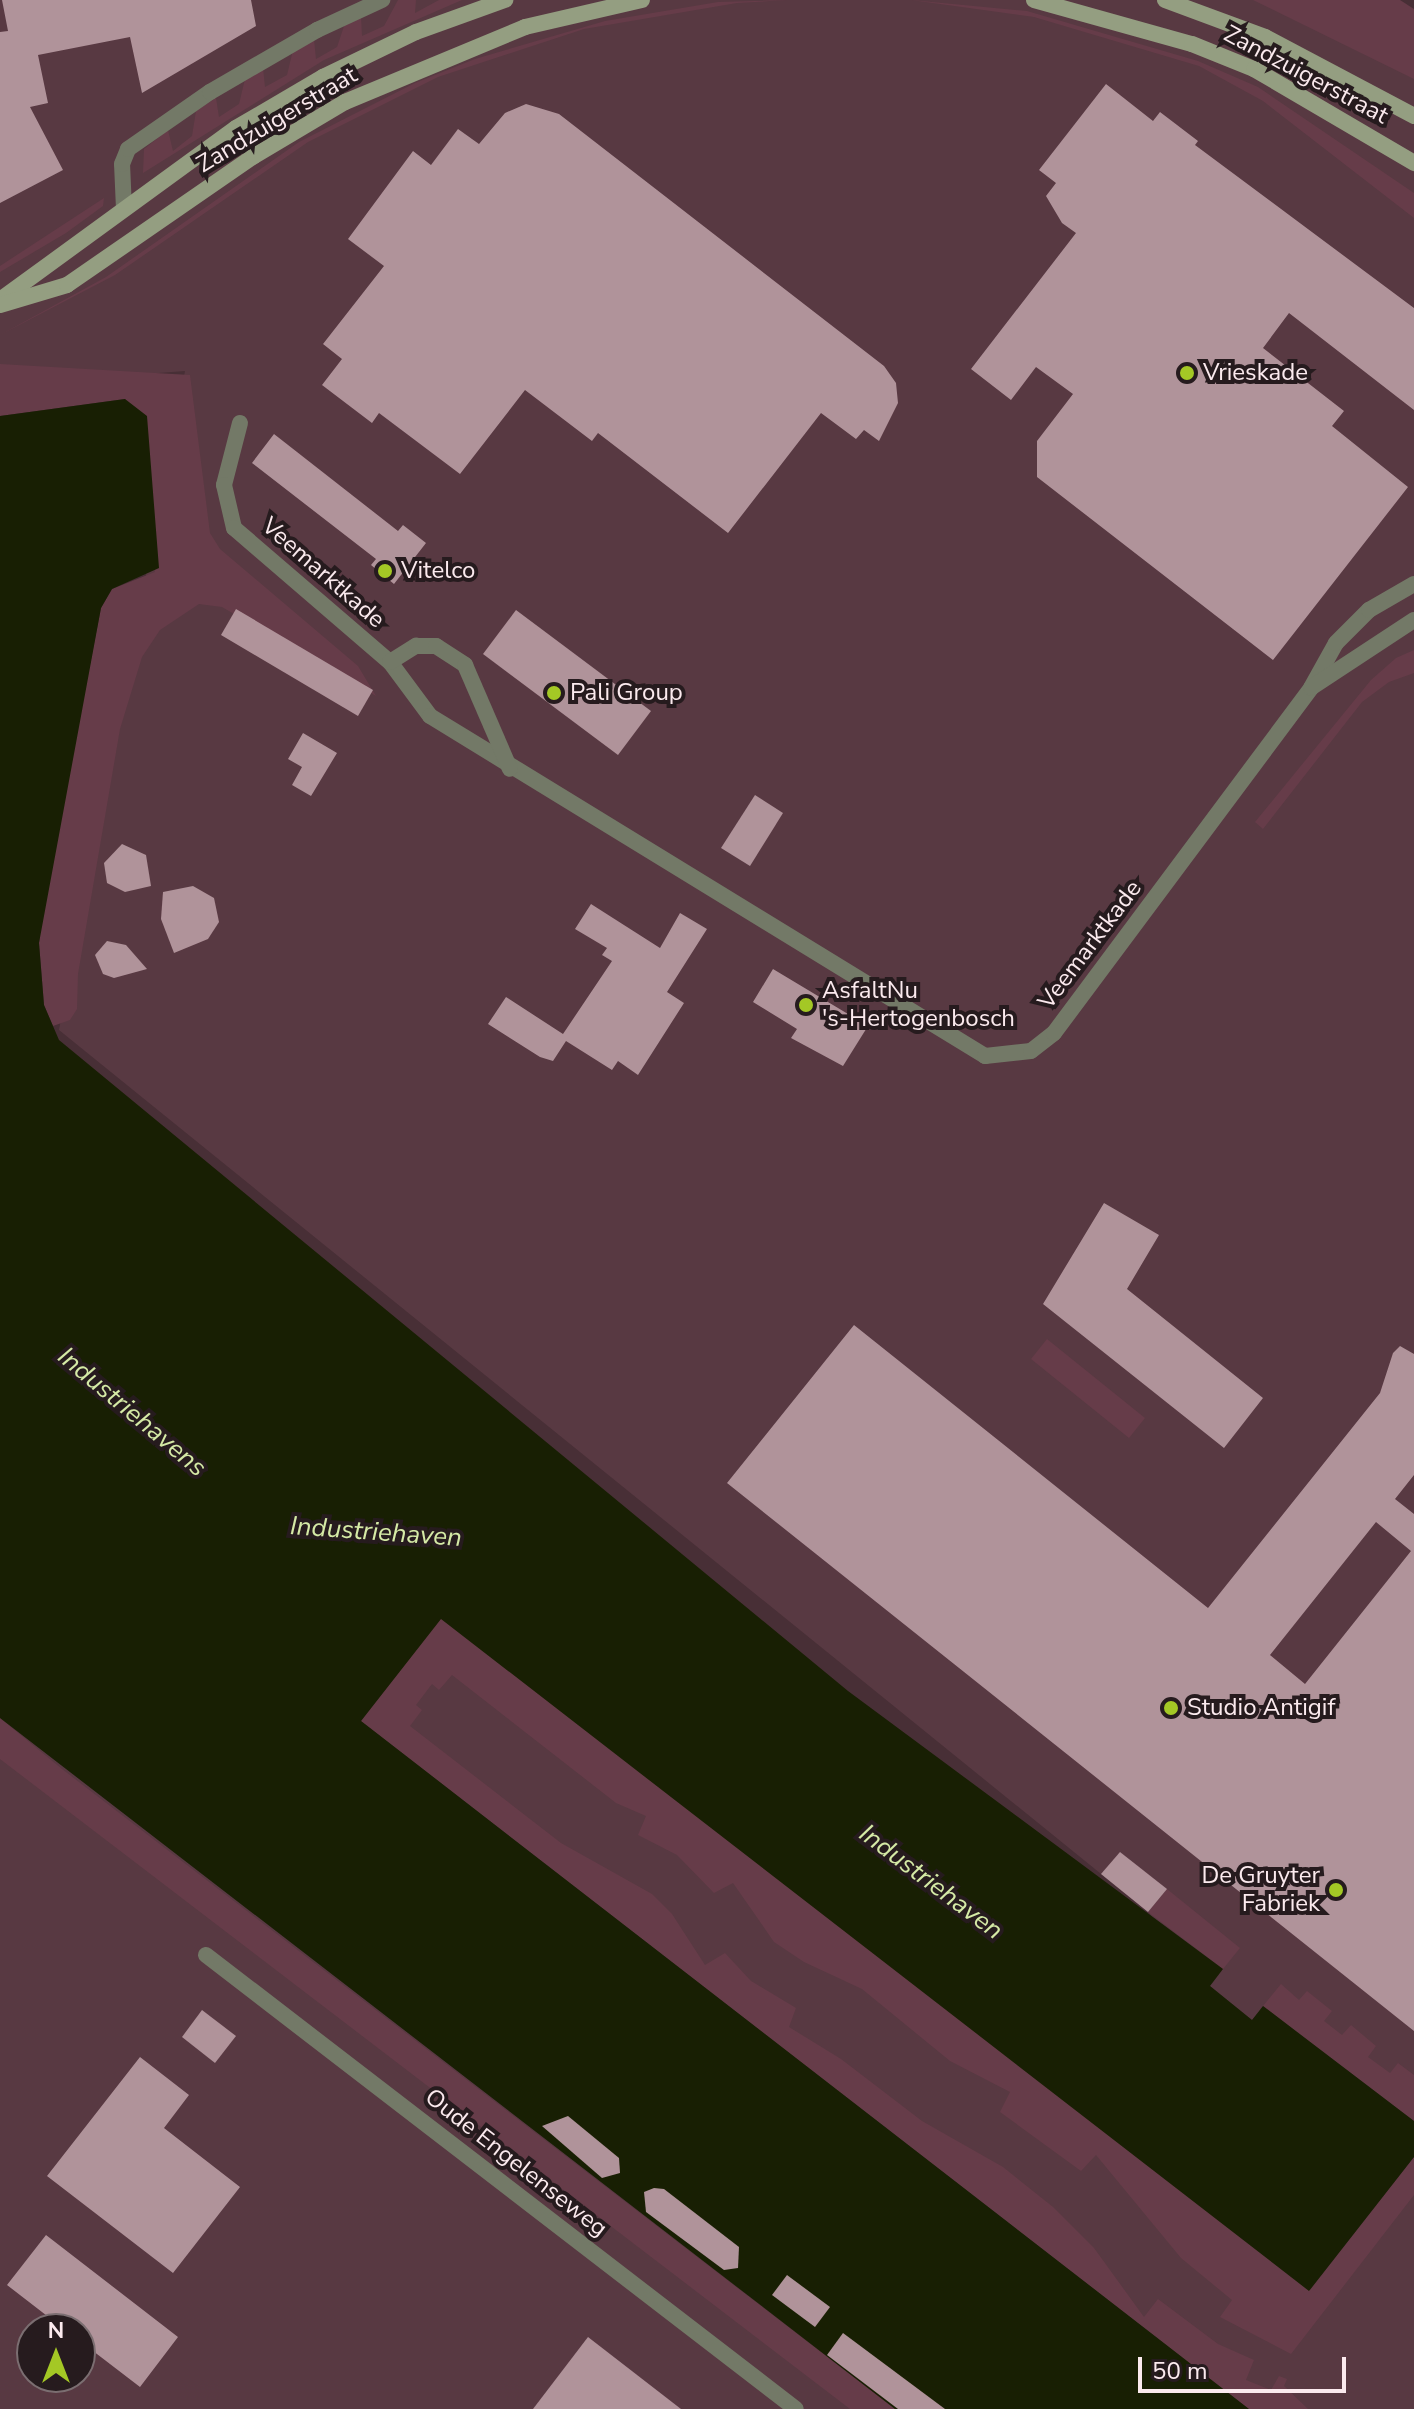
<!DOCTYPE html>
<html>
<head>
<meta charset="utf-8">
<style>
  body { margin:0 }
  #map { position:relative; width:1414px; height:2409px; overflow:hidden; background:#482f36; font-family:"Nunito Sans",sans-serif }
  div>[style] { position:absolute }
  .built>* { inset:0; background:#583942 }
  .green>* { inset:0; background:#663c49 }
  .water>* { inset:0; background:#181f03 }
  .building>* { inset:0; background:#b0939a }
  .street>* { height:16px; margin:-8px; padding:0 8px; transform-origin:8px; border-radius:8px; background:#737967 }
  .secondary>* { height:16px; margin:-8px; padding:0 8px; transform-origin:8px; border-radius:8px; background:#949e81 }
  .dots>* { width:22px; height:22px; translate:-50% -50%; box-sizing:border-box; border:4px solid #261b1e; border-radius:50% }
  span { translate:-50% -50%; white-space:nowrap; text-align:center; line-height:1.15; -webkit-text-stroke:8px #261b1e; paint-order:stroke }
  .street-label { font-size:24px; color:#fbeaee }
  .poi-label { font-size:24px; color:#fbeaee }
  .left { translate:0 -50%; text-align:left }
  .right { translate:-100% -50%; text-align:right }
  .water-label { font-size:26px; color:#d5eaa6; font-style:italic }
  .north { position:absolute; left:16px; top:2313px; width:80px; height:80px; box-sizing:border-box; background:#261b1e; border:2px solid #7b6e71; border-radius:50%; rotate:0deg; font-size:22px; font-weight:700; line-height:32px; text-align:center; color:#fbeaee }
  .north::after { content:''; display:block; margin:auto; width:28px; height:36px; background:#a4c825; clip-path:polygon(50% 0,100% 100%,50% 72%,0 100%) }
  .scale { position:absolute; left:1138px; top:2357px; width:208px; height:36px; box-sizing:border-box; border:4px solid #fbeaee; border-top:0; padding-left:10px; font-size:24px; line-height:28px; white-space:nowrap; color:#fbeaee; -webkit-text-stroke:6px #261b1e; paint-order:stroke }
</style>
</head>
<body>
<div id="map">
  <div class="built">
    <i style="clip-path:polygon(0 0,1307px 0,1414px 71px,1414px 2121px,1264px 2007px,1252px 2020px,1210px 1986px,1148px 1912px,59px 1030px,185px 371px,0 385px)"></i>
    <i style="clip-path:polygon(441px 1618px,1309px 2291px,1414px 2157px,1414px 2409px,1249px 2409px,361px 1721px)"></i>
    <i style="clip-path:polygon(evenodd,0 1696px,911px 2409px,0 2409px,0 1696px,32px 2329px,80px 2329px,80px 2377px,32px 2377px,32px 2329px)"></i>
  </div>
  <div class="green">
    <i style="clip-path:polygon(398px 0,416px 0,415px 13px,439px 0,462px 0,324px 60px,143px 173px,144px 149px,168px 130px,173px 151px,192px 136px,196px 111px,216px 98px,219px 117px,239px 104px,245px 79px,263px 68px,265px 87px,287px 75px,293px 50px,314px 39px,316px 59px,337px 47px,345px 23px,361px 16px,362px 36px,384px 26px)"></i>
    <i style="clip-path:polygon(788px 0,737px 3px,584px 29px,438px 77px,308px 142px,115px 275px,0 335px,106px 277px,299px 142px,415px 83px,475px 59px,605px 21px,718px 2px)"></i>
    <i style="clip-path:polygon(911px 0,1027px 11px,1198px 61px,1258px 87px,1414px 193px,1414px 218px,1263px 101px,1199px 66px,1034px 17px)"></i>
    <i style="clip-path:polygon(1253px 0,1400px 0,1414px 9px,1414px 79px)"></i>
    <i style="clip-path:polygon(104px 198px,103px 206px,66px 233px,0 272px,0 266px)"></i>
    <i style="clip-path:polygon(0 364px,190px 375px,210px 533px,220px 549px,358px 666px,376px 696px,222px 607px,199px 604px,160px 630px,142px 657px,120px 729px,78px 974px,77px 1009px,70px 1020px,53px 1026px,44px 1005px,39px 943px,43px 905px,101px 608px,112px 589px,155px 572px,125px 399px,0 416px)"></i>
    <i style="clip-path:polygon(1414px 650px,1414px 673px,1389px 682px,1362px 702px,1263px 829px,1255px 822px,1371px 680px,1396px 658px)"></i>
    <i style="clip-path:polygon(1047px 1339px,1145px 1418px,1129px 1438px,1031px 1359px)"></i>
    <i style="clip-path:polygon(441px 1618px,1310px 2290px,1414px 2157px,1414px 2195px,1291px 2354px,1220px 2317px,1232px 2300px,1181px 2258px,1096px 2155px,1081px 2171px,1000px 2112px,1010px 2092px,950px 2061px,862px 1989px,804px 1962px,774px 1942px,733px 1883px,714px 1893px,677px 1855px,638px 1835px,646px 1816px,616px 1803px,452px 1675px,439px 1690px,432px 1684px,416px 1705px,422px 1710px,410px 1726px,561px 1843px,652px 1894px,672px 1914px,705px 1965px,725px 1953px,751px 1981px,796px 2008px,789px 2027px,841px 2059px,922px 2121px,1003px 2167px,1053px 2207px,1094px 2248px,1144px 2317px,1158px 2299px,1218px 2344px,1254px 2360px,1246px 2380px,1271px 2390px,1279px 2376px,1287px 2379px,1284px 2386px,1308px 2409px,1249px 2409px,361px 1721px)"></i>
    <i style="clip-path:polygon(0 1718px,62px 1769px,895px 2409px,850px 2409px,0 1759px)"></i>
    <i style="clip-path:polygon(1167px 1889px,1240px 1948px,1223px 1969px,1148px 1912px)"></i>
    <i style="clip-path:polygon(1281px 1984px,1299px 2000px,1307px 1991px,1332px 2011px,1324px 2021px,1342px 2035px,1351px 2025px,1376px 2046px,1368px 2057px,1390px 2073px,1398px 2063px,1414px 2075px,1414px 2121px,1263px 2006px)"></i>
  </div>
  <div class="water">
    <i style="clip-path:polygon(125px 399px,147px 416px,159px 568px,112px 589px,101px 608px,39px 943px,44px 1005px,59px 1040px,848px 1691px,1223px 1969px,1210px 1986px,1252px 2020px,1263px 2006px,1414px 2121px,1414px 2157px,1309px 2291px,441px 1619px,361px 1721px,1249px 2409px,895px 2409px,0 1718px,0 416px)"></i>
  </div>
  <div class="building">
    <i style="clip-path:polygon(2px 0,251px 0,256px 26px,142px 93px,130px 37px,38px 55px,48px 103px,30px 107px,63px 170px,0 203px,0 32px,8px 31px)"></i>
    <i style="clip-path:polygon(1106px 84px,1153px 121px,1160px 112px,1198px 141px,1195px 145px,1414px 308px,1414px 410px,1289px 313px,1263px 348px,1344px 411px,1332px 426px,1408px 487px,1273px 660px,1037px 477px,1037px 441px,1073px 394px,1036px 367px,1011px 400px,971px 369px,1076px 233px,1062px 223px,1046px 196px,1056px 183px,1039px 170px)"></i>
    <i style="clip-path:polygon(526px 104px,559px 114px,884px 366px,896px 383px,898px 403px,879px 441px,864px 430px,856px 439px,821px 413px,728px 533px,598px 433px,592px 441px,525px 390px,460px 474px,379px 413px,372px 423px,322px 385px,342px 359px,323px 344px,384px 266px,348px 239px,413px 151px,431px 165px,458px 129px,479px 144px,505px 113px)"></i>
    <i style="clip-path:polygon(274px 434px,398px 531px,403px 525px,426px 543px,394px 584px,371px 565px,376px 559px,252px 463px)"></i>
    <i style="clip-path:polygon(236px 609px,373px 690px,358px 716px,221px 635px)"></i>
    <i style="clip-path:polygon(516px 610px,651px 711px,618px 755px,483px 654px)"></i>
    <i style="clip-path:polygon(303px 733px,337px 753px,311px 796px,292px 785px,302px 767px,288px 759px)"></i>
    <i style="clip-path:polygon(755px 795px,783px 813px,750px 866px,721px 848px)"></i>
    <i style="clip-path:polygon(122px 844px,146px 855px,151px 886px,125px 892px,107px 883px,104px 863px)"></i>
    <i style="clip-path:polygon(193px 886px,214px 898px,219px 922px,208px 939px,174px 953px,161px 919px,163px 892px)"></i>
    <i style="clip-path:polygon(591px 904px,660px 948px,680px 913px,707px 929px,667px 992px,684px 1003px,638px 1075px,618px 1061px,612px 1070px,566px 1041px,553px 1061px,540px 1057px,488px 1024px,506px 997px,563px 1034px,612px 961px,602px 955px,607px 948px,575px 929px)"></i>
    <i style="clip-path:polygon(107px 941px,126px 945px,147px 969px,114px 978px,103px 974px,95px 955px)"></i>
    <i style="clip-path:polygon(773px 969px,868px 1026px,843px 1066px,791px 1038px,797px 1029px,753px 1002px)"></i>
    <i style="clip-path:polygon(1104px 1203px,1159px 1235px,1127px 1289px,1263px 1398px,1224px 1448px,1043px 1304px)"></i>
    <i style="clip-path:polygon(evenodd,854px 1325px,1208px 1608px,1380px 1393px,1393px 1353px,1400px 1346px,1414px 1354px,1414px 1475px,1395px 1499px,1414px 1514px,1414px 2031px,727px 1483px,854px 1325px,1376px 1522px,1411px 1551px,1305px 1684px,1270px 1655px,1376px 1522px)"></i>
    <i style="clip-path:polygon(1120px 1852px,1167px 1889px,1148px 1912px,1101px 1874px)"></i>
    <i style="clip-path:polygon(202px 2010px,236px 2036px,215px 2063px,182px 2037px)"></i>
    <i style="clip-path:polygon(140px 2057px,189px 2095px,164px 2128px,240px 2187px,173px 2273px,47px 2176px)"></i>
    <i style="clip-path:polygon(568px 2116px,619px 2158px,620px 2173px,602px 2178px,542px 2126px)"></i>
    <i style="clip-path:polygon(654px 2188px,664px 2189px,739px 2247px,738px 2268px,724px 2270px,646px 2212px,644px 2192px)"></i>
    <i style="clip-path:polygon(46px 2235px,178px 2337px,140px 2387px,80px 2341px,80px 2329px,64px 2329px,7px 2285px)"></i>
    <i style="clip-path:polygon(787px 2275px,830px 2307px,815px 2327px,772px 2295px)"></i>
    <i style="clip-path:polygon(843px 2333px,945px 2409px,898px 2409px,827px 2355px)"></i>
    <i style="clip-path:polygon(588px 2337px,681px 2409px,533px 2409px)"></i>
  </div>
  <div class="street">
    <i style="left:124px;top:209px;width:45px;rotate:-92.5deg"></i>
    <i style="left:122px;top:164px;width:16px;rotate:-68deg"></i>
    <i style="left:128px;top:149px;width:100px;rotate:-34.8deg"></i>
    <i style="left:210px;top:92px;width:124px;rotate:-30.1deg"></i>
    <i style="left:317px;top:30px;width:72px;rotate:-24.8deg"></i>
    <i style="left:240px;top:423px;width:64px;rotate:104.5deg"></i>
    <i style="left:224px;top:485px;width:44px;rotate:76.9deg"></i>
    <i style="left:234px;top:528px;width:206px;rotate:40.7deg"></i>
    <i style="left:390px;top:662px;width:67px;rotate:53.5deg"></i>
    <i style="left:430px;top:716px;width:651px;rotate:31.49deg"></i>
    <i style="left:985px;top:1056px;width:46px;rotate:-6.2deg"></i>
    <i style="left:1031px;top:1051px;width:29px;rotate:-38deg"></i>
    <i style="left:1054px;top:1033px;width:430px;rotate:-53.3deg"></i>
    <i style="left:1311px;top:688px;width:51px;rotate:-60.9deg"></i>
    <i style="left:1336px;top:643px;width:47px;rotate:-45deg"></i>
    <i style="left:1369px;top:610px;width:52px;rotate:-30deg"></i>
    <i style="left:390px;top:662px;width:31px;rotate:-32deg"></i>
    <i style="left:416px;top:646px;width:20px"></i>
    <i style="left:436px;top:646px;width:35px;rotate:33deg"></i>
    <i style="left:465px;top:665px;width:113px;rotate:66.6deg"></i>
    <i style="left:1312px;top:687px;width:122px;rotate:-33.3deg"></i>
    <i style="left:206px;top:1955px;width:744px;rotate:37.58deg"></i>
  </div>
  <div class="secondary">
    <i style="left:1034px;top:0;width:164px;rotate:15.6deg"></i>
    <i style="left:1192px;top:44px;width:67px;rotate:22deg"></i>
    <i style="left:1254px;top:69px;width:186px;rotate:30.4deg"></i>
    <i style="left:1165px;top:0;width:107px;rotate:20.3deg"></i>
    <i style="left:1265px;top:37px;width:169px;rotate:27.9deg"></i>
    <i style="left:0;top:300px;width:292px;rotate:-36.1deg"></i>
    <i style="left:236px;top:128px;width:101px;rotate:-30.4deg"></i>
    <i style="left:323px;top:77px;width:103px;rotate:-25.8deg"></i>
    <i style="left:416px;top:32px;width:95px;rotate:-19.8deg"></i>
    <i style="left:0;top:305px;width:70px;rotate:-16.6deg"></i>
    <i style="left:67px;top:285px;width:227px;rotate:-34.6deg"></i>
    <i style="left:254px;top:156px;width:106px;rotate:-30.7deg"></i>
    <i style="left:345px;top:102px;width:195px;rotate:-22.6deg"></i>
    <i style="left:525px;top:27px;width:120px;rotate:-13deg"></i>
  </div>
  <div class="dots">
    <i style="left:1187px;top:373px;background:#a4c825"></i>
    <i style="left:385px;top:571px;background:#a4c825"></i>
    <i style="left:554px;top:693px;background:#a4c825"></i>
    <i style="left:806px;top:1005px;background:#a4c825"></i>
    <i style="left:1171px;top:1708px;background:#a4c825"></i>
    <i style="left:1336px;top:1890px;background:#a4c825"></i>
  </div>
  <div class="street-label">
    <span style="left:1306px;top:75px;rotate:28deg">Zandzuigerstraat</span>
    <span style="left:277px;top:120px;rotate:-31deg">Zandzuigerstraat</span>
    <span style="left:323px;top:573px;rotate:41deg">Veemarktkade</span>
    <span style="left:1090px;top:945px;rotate:-53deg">Veemarktkade</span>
    <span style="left:516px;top:2163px;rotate:38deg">Oude Engelenseweg</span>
  </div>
  <div class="poi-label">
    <span class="left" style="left:1203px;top:373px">Vrieskade</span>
    <span class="left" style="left:401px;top:571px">Vitelco</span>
    <span class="left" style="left:570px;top:693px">Pali Group</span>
    <span class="left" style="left:822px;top:1005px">AsfaltNu<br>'s-Hertogenbosch</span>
    <span class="left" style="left:1187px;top:1708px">Studio Antigif</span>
    <span class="right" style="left:1320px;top:1890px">De Gruyter<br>Fabriek</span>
  </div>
  <div class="water-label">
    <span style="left:132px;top:1412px;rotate:40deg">Industriehavens</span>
    <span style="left:376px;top:1532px;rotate:4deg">Industriehaven</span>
    <span style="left:931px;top:1882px;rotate:37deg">Industriehaven</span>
  </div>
  <div class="north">N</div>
  <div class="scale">50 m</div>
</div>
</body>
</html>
